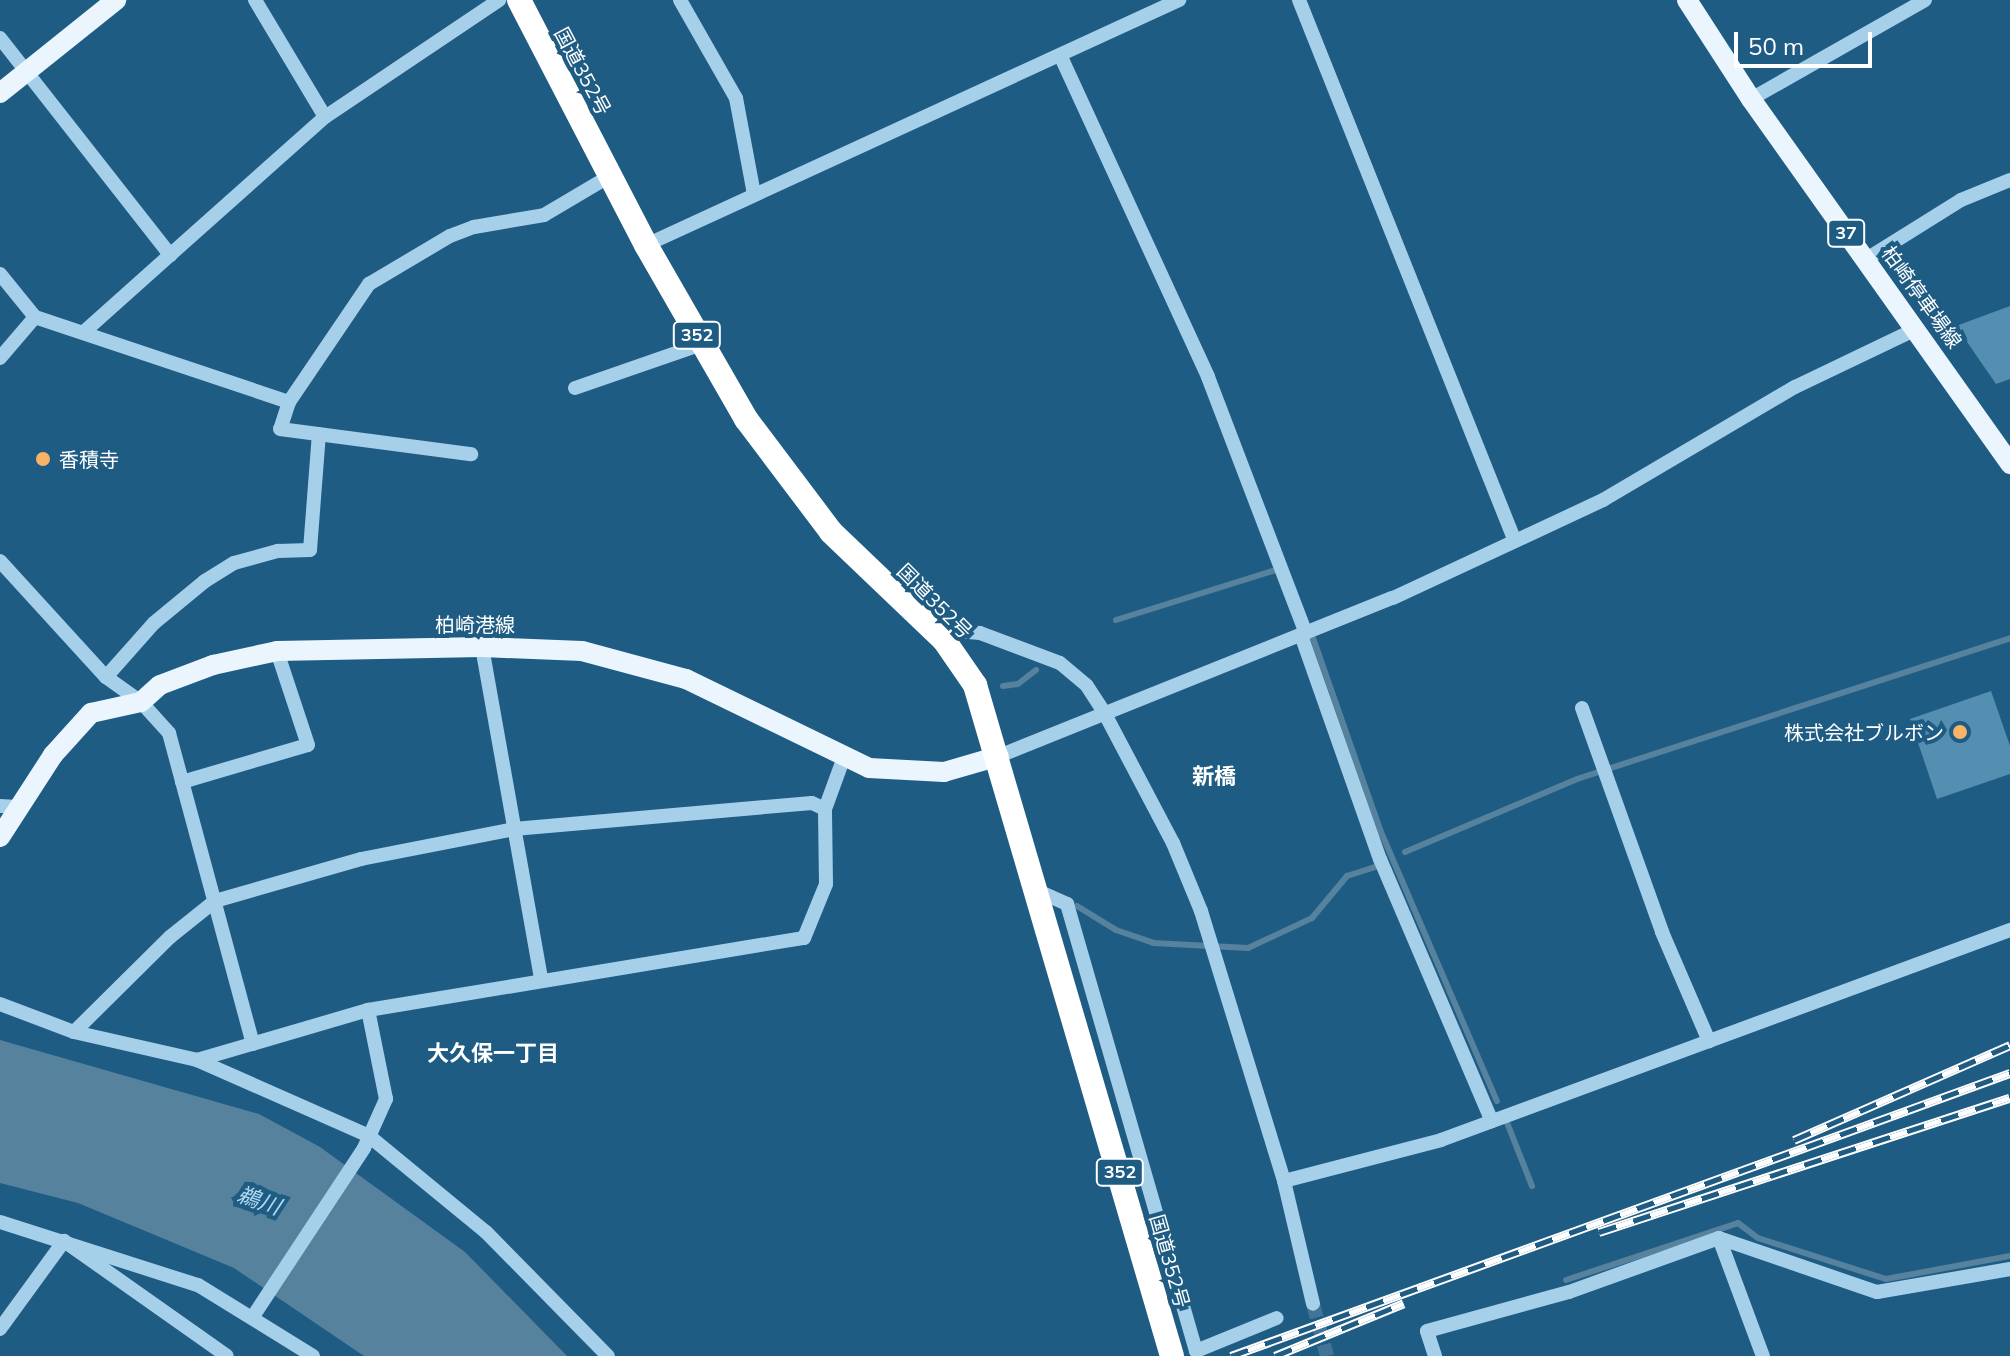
<!DOCTYPE html>
<html>
<head>
<meta charset="utf-8">
<style>
  body { margin:0 }
  #map { position:relative; width:2010px; height:1356px; overflow:hidden; background:#1f5c84; font-family:Mulish,"Noto Sans JP",sans-serif }
  div>[style] { position:absolute }
  .water>* { inset:0; background:#56829d }
  .stream>* { height:6px; margin:-3px; padding:0 3px; transform-origin:3px; border-radius:3px; background:#56829d }
  .building>* { inset:0; background:#548fb2 }
  .minor-tunnel>* { height:14px; margin-top:-7px; transform-origin:0; background:repeating-linear-gradient(90deg,#417496 0 14px,transparent 0 21px) }
  .minor>* { height:14px; margin:-7px; padding:0 7px; transform-origin:7px; border-radius:7px; background:#a6d0e9 }
  .major>* { height:20px; margin:-10px; padding:0 10px; transform-origin:10px; border-radius:10px; background:#eaf5fe }
  .highway>* { height:24px; margin:-12px; padding:0 12px; transform-origin:12px; border-radius:12px; background:#fff }
  .rail>* { height:9px; margin-top:-4.5px; transform-origin:0; background:repeating-linear-gradient(90deg,#1f5c84 0 18px,#fff 0 36px); box-sizing:border-box; border-block:2px solid #fff }
  .dots>* { width:22px; height:22px; translate:-50% -50%; box-sizing:border-box; border:4px solid #1f5c84; border-radius:50% }
  span { translate:-50% -50%; white-space:nowrap; text-align:center; line-height:1.15; -webkit-text-stroke:8px #1f5c84; paint-order:stroke }
  .shield-label span { padding:2px 6px; background:#1f5c84; border:2px solid; border-radius:6px; -webkit-text-stroke-width:0 }
  .shield-label { font-size:18px; color:#fff; font-weight:700 }
  .street-label { font-size:20px; color:#fff }
  .poi-label { font-size:20px; color:#fff }
  .left { translate:0 -50%; text-align:left }
  .right { translate:-100% -50%; text-align:right }
  .neighbourhood-label { font-size:22px; color:#fff; font-weight:700 }
  .water-label { font-size:22px; color:#b2daf1; font-style:italic }
  .scale { position:absolute; left:1734px; top:32px; width:138px; height:36px; box-sizing:border-box; border:4px solid #fff; border-top:0; padding-left:10px; font-size:24px; line-height:28px; white-space:nowrap; color:#fff; -webkit-text-stroke:6px #1f5c84; paint-order:stroke }
</style>
</head>
<body>
<div id="map">
  <div class="water">
    <i style="clip-path:polygon(0 1040px,259px 1114px,320px 1147px,465px 1252px,567px 1356px,364px 1356px,234px 1268px,78px 1203px,0 1183px)"></i>
  </div>
  <div class="stream">
    <i style="left:1116px;top:620px;width:171px;rotate:-17.4deg"></i>
    <i style="left:1313px;top:638px;width:206px;rotate:70.7deg"></i>
    <i style="left:1381px;top:832px;width:293px;rotate:66.7deg"></i>
    <i style="left:1003px;top:686px;width:15px;rotate:-8deg"></i>
    <i style="left:1018px;top:684px;width:23px;rotate:-38deg"></i>
    <i style="left:1405px;top:852px;width:187px;rotate:-23deg"></i>
    <i style="left:1577px;top:779px;width:455px;rotate:-18deg"></i>
    <i style="left:1077px;top:906px;width:46px;rotate:31.6deg"></i>
    <i style="left:1116px;top:930px;width:39px;rotate:19deg"></i>
    <i style="left:1153px;top:943px;width:95px;rotate:3deg"></i>
    <i style="left:1248px;top:948px;width:71px;rotate:-25.1deg"></i>
    <i style="left:1312px;top:918px;width:55px;rotate:-50.2deg"></i>
    <i style="left:1347px;top:876px;width:29px;rotate:-18deg"></i>
    <i style="left:1506px;top:1120px;width:71px;rotate:68.5deg"></i>
    <i style="left:1566px;top:1280px;width:181px;rotate:-18.3deg"></i>
    <i style="left:1738px;top:1223px;width:25px;rotate:37deg"></i>
    <i style="left:1758px;top:1238px;width:134px;rotate:17.8deg"></i>
    <i style="left:1886px;top:1279px;width:126px;rotate:-10.5deg"></i>
  </div>
  <div class="building">
    <i style="clip-path:polygon(2010px 306px,2010px 379px,1996px 384px,1956px 326px)"></i>
    <i style="clip-path:polygon(1991px 691px,2010px 746px,2010px 774px,1937px 799px,1910px 719px)"></i>
  </div>
  <div class="minor-tunnel">
    <i style="left:1313px;top:1304px;width:54px;rotate:74.9deg"></i>
  </div>
  <div class="minor">
    <i style="left:255px;top:0;width:136px;rotate:59.1deg"></i>
    <i style="left:680px;top:0;width:113px;rotate:60.3deg"></i>
    <i style="left:736px;top:98px;width:98px;rotate:79.4deg"></i>
    <i style="left:1299px;top:0;width:580px;rotate:68.25deg"></i>
    <i style="left:0;top:38px;width:276px;rotate:51.9deg"></i>
    <i style="left:170px;top:255px;width:208px;rotate:-41.7deg"></i>
    <i style="left:325px;top:117px;width:210px;rotate:-33.9deg"></i>
    <i style="left:1061px;top:57px;width:352px;rotate:65.3deg"></i>
    <i style="left:1208px;top:377px;width:274px;rotate:69.1deg"></i>
    <i style="left:1751px;top:99px;width:200px;rotate:-29.6deg"></i>
    <i style="left:646px;top:245px;width:587px;rotate:-24.69deg"></i>
    <i style="left:1865px;top:260px;width:113px;rotate:-32deg"></i>
    <i style="left:1961px;top:200px;width:53px;rotate:-22.2deg"></i>
    <i style="left:0;top:274px;width:55px;rotate:50.9deg"></i>
    <i style="left:85px;top:331px;width:114px;rotate:-41.8deg"></i>
    <i style="left:0;top:358px;width:54px;rotate:-49.5deg"></i>
    <i style="left:35px;top:317px;width:268px;rotate:18.5deg"></i>
    <i style="left:289px;top:402px;width:143px;rotate:-55.9deg"></i>
    <i style="left:369px;top:284px;width:94px;rotate:-30.7deg"></i>
    <i style="left:450px;top:236px;width:26px;rotate:-21deg"></i>
    <i style="left:474px;top:227px;width:71px;rotate:-9.7deg"></i>
    <i style="left:544px;top:215px;width:77px;rotate:-30.6deg"></i>
    <i style="left:575px;top:388px;width:134px;rotate:-19.1deg"></i>
    <i style="left:289px;top:402px;width:28px;rotate:108deg"></i>
    <i style="left:280px;top:429px;width:193px;rotate:7.5deg"></i>
    <i style="left:0;top:561px;width:157px;rotate:47.6deg"></i>
    <i style="left:106px;top:677px;width:43px;rotate:35.5deg"></i>
    <i style="left:141px;top:702px;width:42px;rotate:47.9deg"></i>
    <i style="left:169px;top:733px;width:322px;rotate:74.9deg"></i>
    <i style="left:934px;top:629px;width:46px;rotate:5deg"></i>
    <i style="left:980px;top:633px;width:85px;rotate:20.6deg"></i>
    <i style="left:1060px;top:663px;width:35px;rotate:40deg"></i>
    <i style="left:1087px;top:686px;width:33px;rotate:57deg"></i>
    <i style="left:1105px;top:714px;width:146px;rotate:62.2deg"></i>
    <i style="left:1173px;top:843px;width:74px;rotate:67.6deg"></i>
    <i style="left:1201px;top:911px;width:282px;rotate:72.9deg"></i>
    <i style="left:1284px;top:1181px;width:162px;rotate:-14.6deg"></i>
    <i style="left:1441px;top:1140px;width:607px;rotate:-20.26deg"></i>
    <i style="left:1301px;top:635px;width:238px;rotate:70.6deg"></i>
    <i style="left:1380px;top:859px;width:285px;rotate:66.9deg"></i>
    <i style="left:482px;top:647px;width:337px;rotate:79.9deg"></i>
    <i style="left:106px;top:677px;width:72px;rotate:-48.4deg"></i>
    <i style="left:154px;top:623px;width:66px;rotate:-39.5deg"></i>
    <i style="left:205px;top:581px;width:34px;rotate:-32deg"></i>
    <i style="left:234px;top:563px;width:46px;rotate:-15.3deg"></i>
    <i style="left:278px;top:551px;width:32px;rotate:-2deg"></i>
    <i style="left:310px;top:550px;width:116px;rotate:-85.6deg"></i>
    <i style="left:1582px;top:708px;width:238px;rotate:70.3deg"></i>
    <i style="left:1662px;top:932px;width:119px;rotate:66.7deg"></i>
    <i style="left:999px;top:756px;width:424px;rotate:-21.9deg"></i>
    <i style="left:1393px;top:598px;width:232px;rotate:-25deg"></i>
    <i style="left:1603px;top:500px;width:223px;rotate:-30.5deg"></i>
    <i style="left:1795px;top:387px;width:134px;rotate:-25.6deg"></i>
    <i style="left:182px;top:782px;width:131px;rotate:-16.4deg"></i>
    <i style="left:308px;top:745px;width:99px;rotate:-108.3deg"></i>
    <i style="left:0;top:806px;width:17px;rotate:3deg"></i>
    <i style="left:1040px;top:892px;width:30px;rotate:24deg"></i>
    <i style="left:1067px;top:904px;width:465px;rotate:73.9deg"></i>
    <i style="left:1196px;top:1351px;width:87px;rotate:-22.2deg"></i>
    <i style="left:0;top:1004px;width:79px;rotate:20.7deg"></i>
    <i style="left:74px;top:1032px;width:126px;rotate:12.8deg"></i>
    <i style="left:197px;top:1060px;width:178px;rotate:-16.3deg"></i>
    <i style="left:368px;top:1010px;width:442px;rotate:-9.4deg"></i>
    <i style="left:804px;top:938px;width:58px;rotate:-67.8deg"></i>
    <i style="left:826px;top:884px;width:75px;rotate:-90.8deg"></i>
    <i style="left:825px;top:809px;width:55px;rotate:-69.9deg"></i>
    <i style="left:74px;top:1032px;width:135px;rotate:-44.7deg"></i>
    <i style="left:170px;top:937px;width:58px;rotate:-38.7deg"></i>
    <i style="left:215px;top:901px;width:152px;rotate:-16deg"></i>
    <i style="left:361px;top:859px;width:156px;rotate:-11.1deg"></i>
    <i style="left:514px;top:829px;width:299px;rotate:-5deg"></i>
    <i style="left:812px;top:803px;width:14px;rotate:25deg"></i>
    <i style="left:197px;top:1060px;width:188px;rotate:23.8deg"></i>
    <i style="left:369px;top:1136px;width:151px;rotate:39.4deg"></i>
    <i style="left:486px;top:1232px;width:174px;rotate:45.5deg"></i>
    <i style="left:1284px;top:1181px;width:126px;rotate:76.7deg"></i>
    <i style="left:0;top:1222px;width:208px;rotate:17.7deg"></i>
    <i style="left:198px;top:1285px;width:135px;rotate:31.7deg"></i>
    <i style="left:1719px;top:1238px;width:167px;rotate:18.9deg"></i>
    <i style="left:1877px;top:1292px;width:135px;rotate:-9.8deg"></i>
    <i style="left:254px;top:1315px;width:200px;rotate:-56.6deg"></i>
    <i style="left:364px;top:1148px;width:54px;rotate:-65.8deg"></i>
    <i style="left:386px;top:1099px;width:91px;rotate:-101.4deg"></i>
    <i style="left:0;top:1329px;width:109px;rotate:-54deg"></i>
    <i style="left:64px;top:1241px;width:199px;rotate:35.2deg"></i>
    <i style="left:1435px;top:1356px;width:26px;rotate:-108deg"></i>
    <i style="left:1427px;top:1331px;width:147px;rotate:-15.4deg"></i>
    <i style="left:1569px;top:1292px;width:159px;rotate:-19.8deg"></i>
    <i style="left:1719px;top:1238px;width:126px;rotate:69.6deg"></i>
  </div>
  <div class="major">
    <i style="left:1687px;top:0;width:118px;rotate:57.1deg"></i>
    <i style="left:1751px;top:99px;width:448px;rotate:54.6deg"></i>
    <i style="left:0;top:93px;width:149px;rotate:-38.7deg"></i>
    <i style="left:0;top:837px;width:98px;rotate:-57.1deg"></i>
    <i style="left:53px;top:755px;width:57px;rotate:-47.9deg"></i>
    <i style="left:91px;top:713px;width:51px;rotate:-12.4deg"></i>
    <i style="left:141px;top:702px;width:25px;rotate:-42deg"></i>
    <i style="left:160px;top:685px;width:57px;rotate:-20.7deg"></i>
    <i style="left:213px;top:665px;width:66px;rotate:-12.3deg"></i>
    <i style="left:277px;top:651px;width:205px;rotate:-1.1deg"></i>
    <i style="left:482px;top:647px;width:100px;rotate:2.3deg"></i>
    <i style="left:582px;top:651px;width:108px;rotate:15.1deg"></i>
    <i style="left:686px;top:679px;width:203px;rotate:25.9deg"></i>
    <i style="left:869px;top:768px;width:75px;rotate:3.1deg"></i>
    <i style="left:944px;top:772px;width:57px;rotate:-16.2deg"></i>
  </div>
  <div class="highway">
    <i style="left:519px;top:0;width:276px;rotate:62.6deg"></i>
    <i style="left:646px;top:245px;width:201px;rotate:60.1deg"></i>
    <i style="left:746px;top:419px;width:141px;rotate:53deg"></i>
    <i style="left:831px;top:532px;width:156px;rotate:43.7deg"></i>
    <i style="left:944px;top:640px;width:55px;rotate:55.4deg"></i>
    <i style="left:975px;top:685px;width:699px;rotate:73.64deg"></i>
  </div>
  <div class="rail">
    <i style="left:1794px;top:1140px;width:236px;rotate:-23.7deg"></i>
    <i style="left:1599px;top:1232px;width:432px;rotate:-18.1deg"></i>
    <i style="left:1231px;top:1356px;width:829px;rotate:-19.97deg"></i>
    <i style="left:1275px;top:1356px;width:139px;rotate:-22.3deg"></i>
  </div>
  <div class="dots">
    <i style="left:43px;top:459px;background:#f8b466"></i>
    <i style="left:1960px;top:732px;background:#f8b466"></i>
  </div>
  <div class="shield-label">
    <span style="left:1846px;top:233px">37</span>
    <span style="left:697px;top:335px">352</span>
    <span style="left:1120px;top:1172px">352</span>
  </div>
  <div class="street-label">
    <span style="left:583px;top:71px;rotate:62deg">国道352号</span>
    <span style="left:1922px;top:297px;rotate:54deg">柏崎停車場線</span>
    <span style="left:935px;top:601px;rotate:45deg">国道352号</span>
    <span style="left:475px;top:624px">柏崎港線</span>
    <span style="left:1170px;top:1261px;rotate:74deg">国道352号</span>
  </div>
  <div class="poi-label">
    <span class="left" style="left:59px;top:459px">香積寺</span>
    <span class="right" style="left:1944px;top:732px">株式会社ブルボン</span>
  </div>
  <div class="neighbourhood-label">
    <span style="left:1214px;top:777px">新橋</span>
    <span style="left:493px;top:1054px">大久保一丁目</span>
  </div>
  <div class="water-label">
    <span style="left:259px;top:1201px;rotate:19deg">鵜川</span>
  </div>
  <div class="scale">50 m</div>
</div>
</body>
</html>
